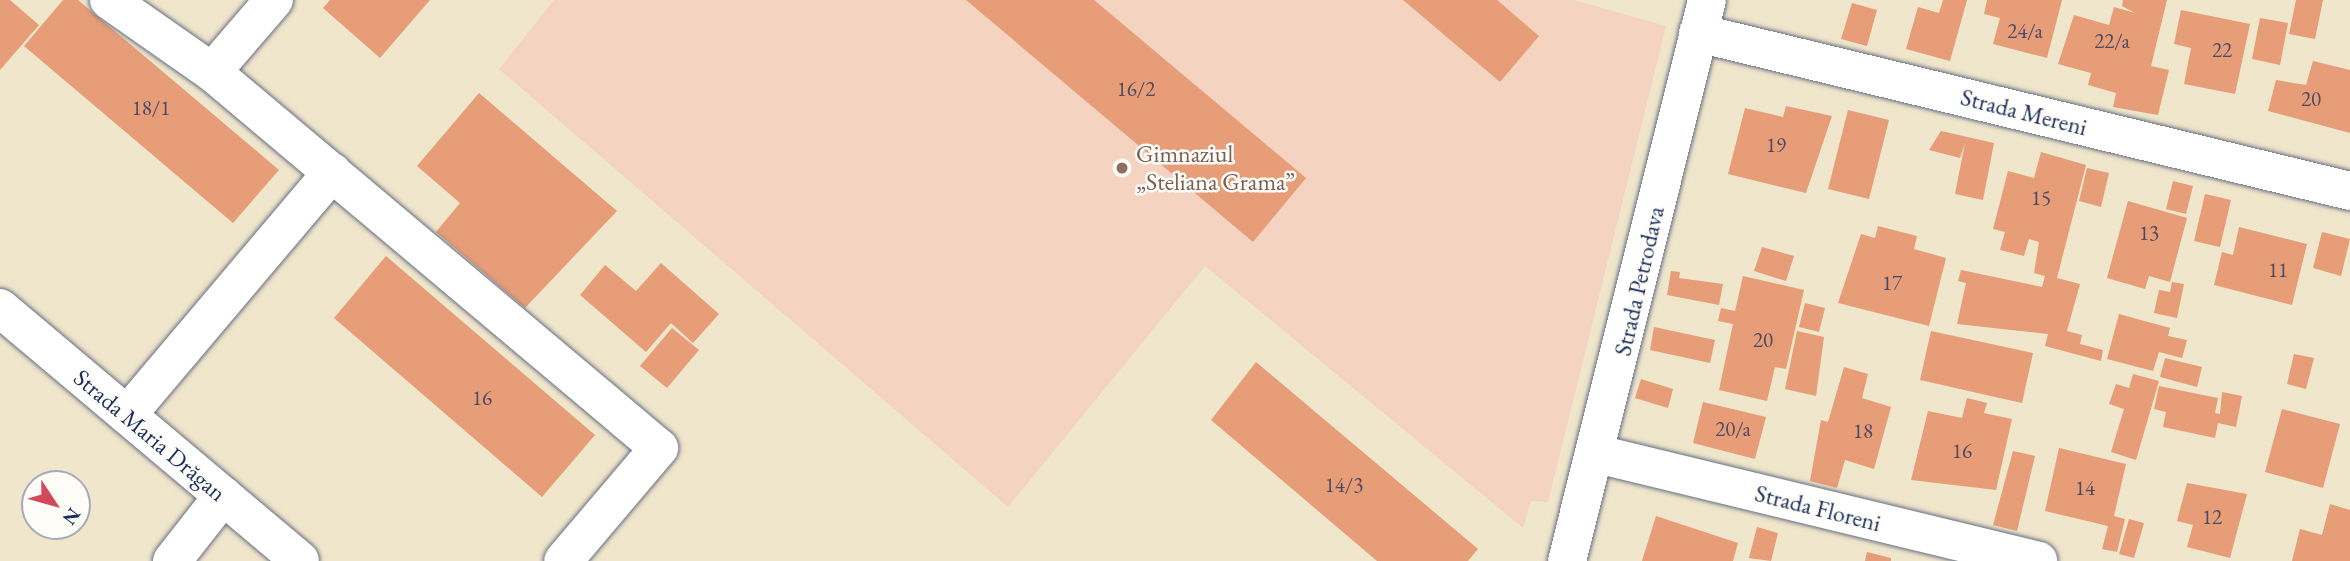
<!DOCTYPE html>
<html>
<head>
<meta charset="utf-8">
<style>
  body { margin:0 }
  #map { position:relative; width:2350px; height:561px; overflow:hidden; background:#f0e6cb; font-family:"EB Garamond",serif }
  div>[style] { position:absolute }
  .built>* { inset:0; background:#f4d3c0 }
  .building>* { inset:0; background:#e69d78 }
  .roads { filter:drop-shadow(0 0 2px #666f84) drop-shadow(0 0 2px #666f84) }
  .minor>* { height:38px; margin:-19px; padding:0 19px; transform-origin:19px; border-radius:19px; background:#fff }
  .major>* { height:38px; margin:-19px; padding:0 19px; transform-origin:19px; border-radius:19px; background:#fff }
  .dots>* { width:19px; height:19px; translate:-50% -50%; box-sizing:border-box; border:4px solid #fdfcf7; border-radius:50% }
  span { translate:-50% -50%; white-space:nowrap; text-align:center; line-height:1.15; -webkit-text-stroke:5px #fdfcf7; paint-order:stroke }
  .number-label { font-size:21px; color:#4e4a64 }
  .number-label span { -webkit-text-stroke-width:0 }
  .street-label { font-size:24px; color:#1b2f5e }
  .education-label { font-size:24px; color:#785e54 }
  .left { translate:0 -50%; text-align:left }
  .north { position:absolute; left:21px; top:470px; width:70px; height:70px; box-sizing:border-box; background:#fdfcf7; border:2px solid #a3aaba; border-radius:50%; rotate:126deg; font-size:19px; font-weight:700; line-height:28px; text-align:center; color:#1b2f5e }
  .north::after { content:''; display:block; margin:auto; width:24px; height:32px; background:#d1495b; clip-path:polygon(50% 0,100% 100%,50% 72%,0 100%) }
</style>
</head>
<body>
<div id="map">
  <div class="built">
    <i style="clip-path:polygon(554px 0,1574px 0,1666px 26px,1548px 502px,1531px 501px,1523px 528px,1205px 266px,1008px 507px,499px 69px)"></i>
  </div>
  <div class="building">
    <i style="clip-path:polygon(0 0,10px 0,39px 25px,0 70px)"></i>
    <i style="clip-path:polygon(63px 0,78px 0,279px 170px,233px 223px,24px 46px)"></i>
    <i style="clip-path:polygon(330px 0,430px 0,380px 58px,323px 8px)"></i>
    <i style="clip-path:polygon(966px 0,1094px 0,1306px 178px,1253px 242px)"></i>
    <i style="clip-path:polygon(1403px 0,1497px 0,1539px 36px,1500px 82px)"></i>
    <i style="clip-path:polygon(1943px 0,1967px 0,1950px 61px,1906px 49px,1918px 7px,1939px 13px)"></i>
    <i style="clip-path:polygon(1987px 0,2062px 0,2047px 58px,1993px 44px,2000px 18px,1984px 14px)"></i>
    <i style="clip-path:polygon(2123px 0,2167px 0,2151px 66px,2169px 70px,2158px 115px,2113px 107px,2116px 93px,2088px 85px,2091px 73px,2058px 64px,2074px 15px,2109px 25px,2114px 7px,2135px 13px,2122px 6px)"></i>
    <i style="clip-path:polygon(2296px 0,2323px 0,2315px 39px,2289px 34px)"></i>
    <i style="clip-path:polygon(1852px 3px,1877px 10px,1867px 46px,1841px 39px)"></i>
    <i style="clip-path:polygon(2181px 10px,2250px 24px,2235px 94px,2184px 84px,2191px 48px,2174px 44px)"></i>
    <i style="clip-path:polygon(2260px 18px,2288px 23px,2280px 65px,2252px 59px)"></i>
    <i style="clip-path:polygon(2313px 61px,2350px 70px,2350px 133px,2268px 111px,2276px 80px,2306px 85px)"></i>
    <i style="clip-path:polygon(479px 93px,617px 211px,525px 308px,436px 232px,460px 203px,417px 166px)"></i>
    <i style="clip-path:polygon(1786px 106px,1832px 116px,1806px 193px,1728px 174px,1745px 108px,1783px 117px)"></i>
    <i style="clip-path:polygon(1848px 110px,1889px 120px,1869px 199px,1828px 189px)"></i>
    <i style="clip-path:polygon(1941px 131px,1994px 143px,1983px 200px,1955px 194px,1965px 143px,1960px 158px,1929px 150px)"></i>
    <i style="clip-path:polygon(2041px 152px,2086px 165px,2057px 278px,2080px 284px,2067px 331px,2082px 335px,2080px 344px,2103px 350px,2101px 361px,2045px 346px,2048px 334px,1957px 324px,1966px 283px,1958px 281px,1961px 270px,2042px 287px,2045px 276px,2034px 273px,2039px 242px,2029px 239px,2024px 256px,2000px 250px,2005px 232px,1993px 229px,2008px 171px,2034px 178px)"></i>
    <i style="clip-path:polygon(2087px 168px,2109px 173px,2101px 207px,2079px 201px)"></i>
    <i style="clip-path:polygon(2173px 181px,2193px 186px,2186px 214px,2166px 209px)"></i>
    <i style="clip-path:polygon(2205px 194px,2231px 200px,2220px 247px,2194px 241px)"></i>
    <i style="clip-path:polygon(2128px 201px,2187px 218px,2170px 282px,2149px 276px,2145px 289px,2107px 278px)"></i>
    <i style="clip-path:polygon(1878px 226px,1917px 236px,1914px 249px,1946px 258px,1929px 326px,1838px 303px,1861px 234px,1875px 238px)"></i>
    <i style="clip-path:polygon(2239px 227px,2307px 244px,2292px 305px,2214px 285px,2222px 252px,2233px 255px)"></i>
    <i style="clip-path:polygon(2322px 232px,2350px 239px,2341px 276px,2313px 268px)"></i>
    <i style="clip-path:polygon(1762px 247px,1794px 256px,1786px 281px,1754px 271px)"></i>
    <i style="clip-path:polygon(386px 256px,595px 435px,542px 497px,334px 318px)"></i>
    <i style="clip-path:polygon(661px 263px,719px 314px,693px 343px,671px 323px,646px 352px,580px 295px,605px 265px,636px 291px)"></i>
    <i style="clip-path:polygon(1671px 271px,1680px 272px,1679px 278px,1723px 284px,1719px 305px,1667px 295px)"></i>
    <i style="clip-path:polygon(1743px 276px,1804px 290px,1786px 369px,1775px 367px,1767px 401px,1719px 390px,1733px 324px,1718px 321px,1721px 308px,1735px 311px)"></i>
    <i style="clip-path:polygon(2172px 282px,2184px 284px,2177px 318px,2154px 313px,2159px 290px,2170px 292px)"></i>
    <i style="clip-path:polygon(1805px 303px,1825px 308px,1819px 332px,1799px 327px)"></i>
    <i style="clip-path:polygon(2119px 314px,2170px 328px,2168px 336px,2187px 340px,2182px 358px,2159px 352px,2153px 371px,2107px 359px)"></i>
    <i style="clip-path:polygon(1654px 327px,1715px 340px,1710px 363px,1650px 350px)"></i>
    <i style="clip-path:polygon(672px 328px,699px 350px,667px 388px,640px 366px)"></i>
    <i style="clip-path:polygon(1797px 331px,1824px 337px,1816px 396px,1785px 389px)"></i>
    <i style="clip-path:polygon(1931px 331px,2033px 353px,2022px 403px,1920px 380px)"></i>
    <i style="clip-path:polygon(2294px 354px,2314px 358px,2306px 389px,2287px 384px)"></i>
    <i style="clip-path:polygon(2165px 358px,2202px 367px,2197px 387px,2160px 377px)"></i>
    <i style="clip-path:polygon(1256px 362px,1478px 549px,1468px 561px,1377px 561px,1211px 420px)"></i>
    <i style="clip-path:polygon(1844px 367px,1868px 374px,1862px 398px,1891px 407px,1874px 469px,1845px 460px,1837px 488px,1810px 481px,1821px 420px,1828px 422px)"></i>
    <i style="clip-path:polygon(2133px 374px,2159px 381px,2136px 460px,2111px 452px,2124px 409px,2109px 404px,2116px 384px,2129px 388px)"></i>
    <i style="clip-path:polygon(1641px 379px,1673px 389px,1668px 408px,1635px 398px)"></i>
    <i style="clip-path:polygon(2159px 386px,2218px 398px,2215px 413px,2220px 414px,2222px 392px,2242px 396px,2236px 427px,2218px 423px,2215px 438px,2163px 427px,2166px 412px,2154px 409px)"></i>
    <i style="clip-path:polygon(1967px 398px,1987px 403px,1984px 413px,2012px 419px,1996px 490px,1911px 480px,1928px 411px,1962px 418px)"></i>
    <i style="clip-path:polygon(1703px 402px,1766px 417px,1755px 459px,1693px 443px)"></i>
    <i style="clip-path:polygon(2282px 409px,2340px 424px,2323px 488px,2265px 472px)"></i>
    <i style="clip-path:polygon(2059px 448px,2126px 464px,2114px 516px,2125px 519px,2117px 552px,2102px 549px,2108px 526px,2045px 511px)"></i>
    <i style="clip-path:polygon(2013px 451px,2035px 456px,2017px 531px,1993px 525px)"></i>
    <i style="clip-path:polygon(2187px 483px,2247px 494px,2230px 558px,2187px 547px,2193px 525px,2177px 521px)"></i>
    <i style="clip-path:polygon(2330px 504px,2350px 510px,2350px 561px,2292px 561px,2300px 529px,2322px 535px)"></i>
    <i style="clip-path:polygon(1656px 516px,1738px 543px,1733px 561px,1642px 561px)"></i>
    <i style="clip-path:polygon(2129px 519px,2144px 523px,2134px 558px,2119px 554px)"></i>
    <i style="clip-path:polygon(1757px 527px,1778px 533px,1771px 561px,1749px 558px)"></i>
    <i style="clip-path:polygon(1867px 552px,1891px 558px,1891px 561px,1865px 561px)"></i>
  </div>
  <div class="roads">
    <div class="minor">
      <i style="left:109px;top:0;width:126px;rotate:35deg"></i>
      <i style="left:212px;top:72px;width:584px;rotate:40.07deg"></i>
      <i style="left:659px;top:448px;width:148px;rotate:130.3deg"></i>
      <i style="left:1698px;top:33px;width:671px;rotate:13.62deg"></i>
      <i style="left:212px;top:72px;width:95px;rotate:-49.3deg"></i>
      <i style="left:127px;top:415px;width:318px;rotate:-49.8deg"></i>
      <i style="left:1597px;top:454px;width:454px;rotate:13.6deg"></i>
      <i style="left:172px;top:561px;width:83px;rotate:-51.9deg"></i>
      <i style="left:1567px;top:561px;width:578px;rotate:-75.99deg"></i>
    </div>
    <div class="major">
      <i style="left:0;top:308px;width:392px;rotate:40.1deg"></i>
    </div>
  </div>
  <div class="dots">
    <i style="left:1122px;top:168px;background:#8d6e63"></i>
  </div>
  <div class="number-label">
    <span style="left:2025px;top:31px">24/a</span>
    <span style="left:2112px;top:41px">22/a</span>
    <span style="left:2222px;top:50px">22</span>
    <span style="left:1136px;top:89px">16/2</span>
    <span style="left:2311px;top:99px">20</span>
    <span style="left:151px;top:108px">18/1</span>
    <span style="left:1776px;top:145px">19</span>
    <span style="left:2041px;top:198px">15</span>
    <span style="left:2149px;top:233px">13</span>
    <span style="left:2278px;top:270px">11</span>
    <span style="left:1892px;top:283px">17</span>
    <span style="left:1763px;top:340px">20</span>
    <span style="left:482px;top:398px">16</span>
    <span style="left:1733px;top:429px">20/a</span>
    <span style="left:1863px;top:431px">18</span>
    <span style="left:1962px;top:451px">16</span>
    <span style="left:1344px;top:485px">14/3</span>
    <span style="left:2085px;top:488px">14</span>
    <span style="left:2212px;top:517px">12</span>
  </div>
  <div class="street-label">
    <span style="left:2024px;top:112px;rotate:14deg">Strada Mereni</span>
    <span style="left:1639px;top:281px;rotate:-77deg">Strada Petrodava</span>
    <span style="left:150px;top:435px;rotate:40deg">Strada Maria Drăgan</span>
    <span style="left:1818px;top:508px;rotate:14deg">Strada Floreni</span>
  </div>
  <div class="education-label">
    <span class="left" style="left:1136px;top:168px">Gimnaziul<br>„Steliana Grama”</span>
  </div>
  <div class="north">N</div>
</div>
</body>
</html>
